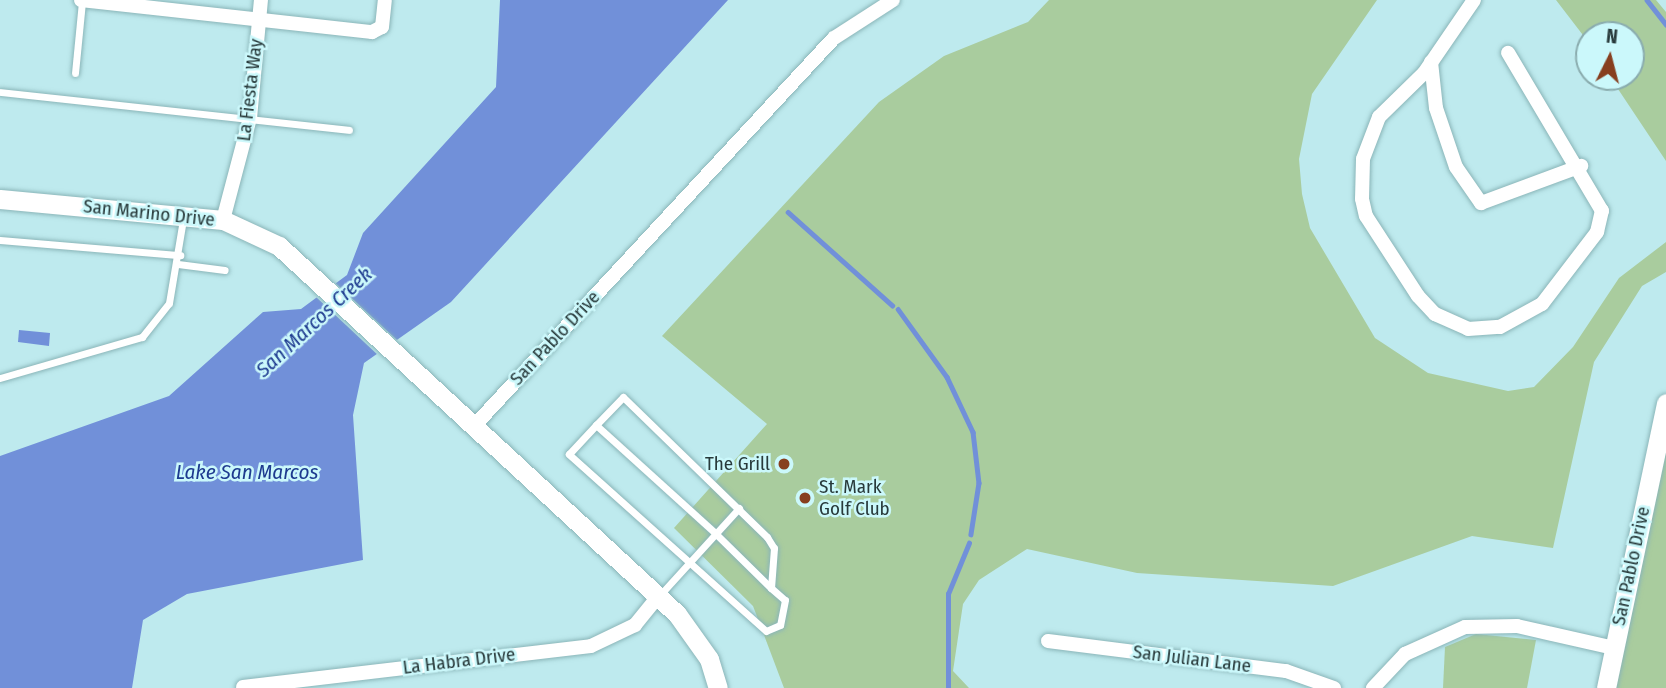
<!DOCTYPE html>
<html>
<head>
<meta charset="utf-8">
<style>
  body { margin:0 }
  #map { position:relative; width:1666px; height:688px; overflow:hidden; background:#beeaee; font-family:"Fira Sans Condensed",sans-serif }
  div>[style] { position:absolute }
  .green>* { inset:0; background:#a9cc9e }
  .water>* { inset:0; background:#7190d9 }
  .pier>* { inset:0; background:#beeaee }
  .stream>* { height:4.5px; margin:-2.25px; padding:0 2.25px; transform-origin:2.25px; border-radius:2.25px; background:#7190d9 }
  .roads { filter:drop-shadow(0 0 2px #8ab5b8) drop-shadow(0 0 2px #8ab5b8) }
  .lane>* { height:7px; margin:-3.5px; padding:0 3.5px; transform-origin:3.5px; border-radius:3.5px; background:#fff }
  .street>* { height:14px; margin:-7px; padding:0 7px; transform-origin:7px; border-radius:7px; background:#fff }
  .secondary>* { height:19px; margin:-9.5px; padding:0 9.5px; transform-origin:9.5px; border-radius:9.5px; background:#fff }
  .dots>* { width:19px; height:19px; translate:-50% -50%; box-sizing:border-box; border:4px solid #cbf8fb; border-radius:50% }
  span { translate:-50% -50%; white-space:nowrap; text-align:center; line-height:1.15; -webkit-text-stroke:5px #cbf8fb; paint-order:stroke }
  .street-label { font-size:19px; color:#283a3b }
  .poi-label { font-size:19px; color:#283a3b }
  .right { translate:-100% -50%; text-align:right }
  .left { translate:0 -50%; text-align:left }
  .water-label { font-size:21px; color:#1d3a8f; font-style:italic }
  .north { position:absolute; left:1575px; top:21px; width:70px; height:70px; box-sizing:border-box; background:#cbf8fb; border:2px solid #8aacae; border-radius:50%; rotate:6deg; font-size:19px; font-weight:700; line-height:28px; text-align:center; color:#283a3b }
  .north::after { content:''; display:block; margin:auto; width:24px; height:32px; background:#873f1f; clip-path:polygon(50% 0,100% 100%,50% 72%,0 100%) }
</style>
</head>
<body>
<div id="map">
  <div class="green">
    <i style="clip-path:polygon(1049px 0,1377px 0,1312px 94px,1299px 159px,1302px 194px,1310px 228px,1375px 338px,1428px 373px,1508px 391px,1534px 387px,1573px 347px,1619px 278px,1666px 242px,1666px 272px,1642px 286px,1594px 362px,1553px 548px,1472px 536px,1333px 586px,1137px 573px,1027px 549px,979px 580px,963px 604px,953px 671px,969px 688px,784px 688px,753px 606px,674px 528px,767px 424px,662px 336px,879px 102px,944px 56px,1028px 22px)"></i>
    <i style="clip-path:polygon(1556px 0,1656px 0,1666px 12px,1666px 161px,1610px 77px,1631px 77px,1631px 35px,1589px 35px,1589px 43px)"></i>
    <i style="clip-path:polygon(1666px 401px,1666px 688px,1606px 688px)"></i>
    <i style="clip-path:polygon(1476px 634px,1536px 640px,1527px 688px,1443px 688px,1445px 647px)"></i>
  </div>
  <div class="water">
    <i style="clip-path:polygon(500px 0,728px 0,451px 302px,364px 363px,353px 415px,363px 560px,187px 594px,143px 620px,132px 688px,0 688px,0 456px,169px 396px,263px 312px,301px 309px,347px 275px,363px 233px,496px 87px)"></i>
    <i style="clip-path:polygon(19px 330px,50px 333px,49px 346px,18px 342px)"></i>
  </div>
  <div class="pier">
    <i style="clip-path:polygon(333px 281px,398px 341px,379px 356px,314px 295px)"></i>
  </div>
  <div class="stream">
    <i style="left:1647px;top:0;width:31px;rotate:52deg"></i>
    <i style="left:788px;top:212px;width:140px;rotate:41.8deg"></i>
    <i style="left:898px;top:309px;width:84px;rotate:54.2deg"></i>
    <i style="left:947px;top:377px;width:61px;rotate:64.7deg"></i>
    <i style="left:973px;top:432px;width:51px;rotate:83.3deg"></i>
    <i style="left:979px;top:483px;width:52px;rotate:98.9deg"></i>
    <i style="left:948px;top:688px;width:94px;rotate:-90deg"></i>
    <i style="left:948px;top:594px;width:55px;rotate:-67.6deg"></i>
  </div>
  <div class="roads">
    <div class="lane">
      <i style="left:75px;top:73px;width:72px;rotate:-84.4deg"></i>
      <i style="left:0;top:92px;width:351px;rotate:6.2deg"></i>
      <i style="left:0;top:240px;width:181px;rotate:4.8deg"></i>
      <i style="left:178px;top:264px;width:47px;rotate:7.3deg"></i>
      <i style="left:0;top:378px;width:148px;rotate:-16.1deg"></i>
      <i style="left:142px;top:337px;width:43px;rotate:-51.5deg"></i>
      <i style="left:169px;top:303px;width:85px;rotate:-80.5deg"></i>
      <i style="left:596px;top:425px;width:162px;rotate:42.2deg"></i>
      <i style="left:716px;top:534px;width:77px;rotate:44.5deg"></i>
      <i style="left:771px;top:588px;width:18px;rotate:41deg"></i>
      <i style="left:785px;top:600px;width:25px;rotate:101deg"></i>
      <i style="left:780px;top:625px;width:15px;rotate:157deg"></i>
      <i style="left:766px;top:631px;width:265px;rotate:-138.1deg"></i>
      <i style="left:569px;top:454px;width:40px;rotate:-47deg"></i>
      <i style="left:596px;top:425px;width:39px;rotate:-46deg"></i>
      <i style="left:623px;top:397px;width:201px;rotate:44.2deg"></i>
      <i style="left:767px;top:537px;width:13px;rotate:58deg"></i>
      <i style="left:774px;top:548px;width:40px;rotate:94.3deg"></i>
      <i style="left:659px;top:596px;width:119px;rotate:-47.7deg"></i>
    </div>
    <div class="street">
      <i style="left:81px;top:0;width:293px;rotate:6.3deg"></i>
      <i style="left:372px;top:32px;width:11px;rotate:-27deg"></i>
      <i style="left:382px;top:27px;width:27px;rotate:-84deg"></i>
      <i style="left:1474px;top:0;width:88px;rotate:124.4deg"></i>
      <i style="left:1424px;top:73px;width:63px;rotate:135.6deg"></i>
      <i style="left:1379px;top:117px;width:45px;rotate:110.9deg"></i>
      <i style="left:1363px;top:159px;width:40px;rotate:91.4deg"></i>
      <i style="left:1362px;top:199px;width:17px;rotate:77deg"></i>
      <i style="left:1366px;top:216px;width:95px;rotate:57deg"></i>
      <i style="left:1418px;top:296px;width:25px;rotate:47deg"></i>
      <i style="left:1435px;top:314px;width:36px;rotate:24deg"></i>
      <i style="left:1468px;top:329px;width:32px;rotate:-4deg"></i>
      <i style="left:1500px;top:327px;width:48px;rotate:-28.7deg"></i>
      <i style="left:1542px;top:304px;width:91px;rotate:-52.6deg"></i>
      <i style="left:1597px;top:232px;width:22px;rotate:-77deg"></i>
      <i style="left:1602px;top:211px;width:184px;rotate:-120.7deg"></i>
      <i style="left:1431px;top:62px;width:46px;rotate:83.8deg"></i>
      <i style="left:1436px;top:108px;width:62px;rotate:71.3deg"></i>
      <i style="left:1456px;top:167px;width:44px;rotate:55.2deg"></i>
      <i style="left:1481px;top:203px;width:107px;rotate:-20.3deg"></i>
      <i style="left:223px;top:220px;width:106px;rotate:-75.2deg"></i>
      <i style="left:250px;top:118px;width:119px;rotate:-84.7deg"></i>
      <i style="left:476px;top:424px;width:526px;rotate:-47.16deg"></i>
      <i style="left:834px;top:38px;width:70px;rotate:-32.8deg"></i>
      <i style="left:1048px;top:641px;width:240px;rotate:7.2deg"></i>
      <i style="left:1286px;top:671px;width:51px;rotate:19.5deg"></i>
      <i style="left:243px;top:687px;width:350px;rotate:-6.7deg"></i>
      <i style="left:591px;top:646px;width:49px;rotate:-25.5deg"></i>
      <i style="left:635px;top:625px;width:35px;rotate:-51deg"></i>
      <i style="left:1373px;top:688px;width:47px;rotate:-46.7deg"></i>
      <i style="left:1405px;top:654px;width:66px;rotate:-24.2deg"></i>
      <i style="left:1465px;top:627px;width:52px;rotate:-1.1deg"></i>
      <i style="left:1517px;top:626px;width:99px;rotate:12.8deg"></i>
    </div>
    <div class="secondary">
      <i style="left:0;top:199px;width:224px;rotate:5.4deg"></i>
      <i style="left:223px;top:220px;width:62px;rotate:24.9deg"></i>
      <i style="left:279px;top:246px;width:542px;rotate:42.76deg"></i>
      <i style="left:677px;top:614px;width:55px;rotate:54.6deg"></i>
      <i style="left:709px;top:659px;width:30px;rotate:73deg"></i>
      <i style="left:1606px;top:688px;width:291px;rotate:-78.1deg"></i>
    </div>
  </div>
  <div class="dots">
    <i style="left:784px;top:464px;background:#873f1f"></i>
    <i style="left:805px;top:498px;background:#873f1f"></i>
  </div>
  <div class="street-label">
    <span style="left:250px;top:90px;rotate:-83deg">La Fiesta Way</span>
    <span style="left:149px;top:213px;rotate:6deg">San Marino Drive</span>
    <span style="left:555px;top:338px;rotate:-47deg">San Pablo Drive</span>
    <span style="left:1631px;top:566px;rotate:-78deg">San Pablo Drive</span>
    <span style="left:1192px;top:659px;rotate:7deg">San Julian Lane</span>
    <span style="left:459px;top:661px;rotate:-7deg">La Habra Drive</span>
  </div>
  <div class="poi-label">
    <span class="right" style="left:770px;top:464px">The Grill</span>
    <span class="left" style="left:819px;top:498px">St. Mark<br>Golf Club</span>
  </div>
  <div class="water-label">
    <span style="left:314px;top:322px;rotate:-43deg">San Marcos Creek</span>
    <span style="left:247px;top:472px">Lake San Marcos</span>
  </div>
  <div class="north">N</div>
</div>
</body>
</html>
